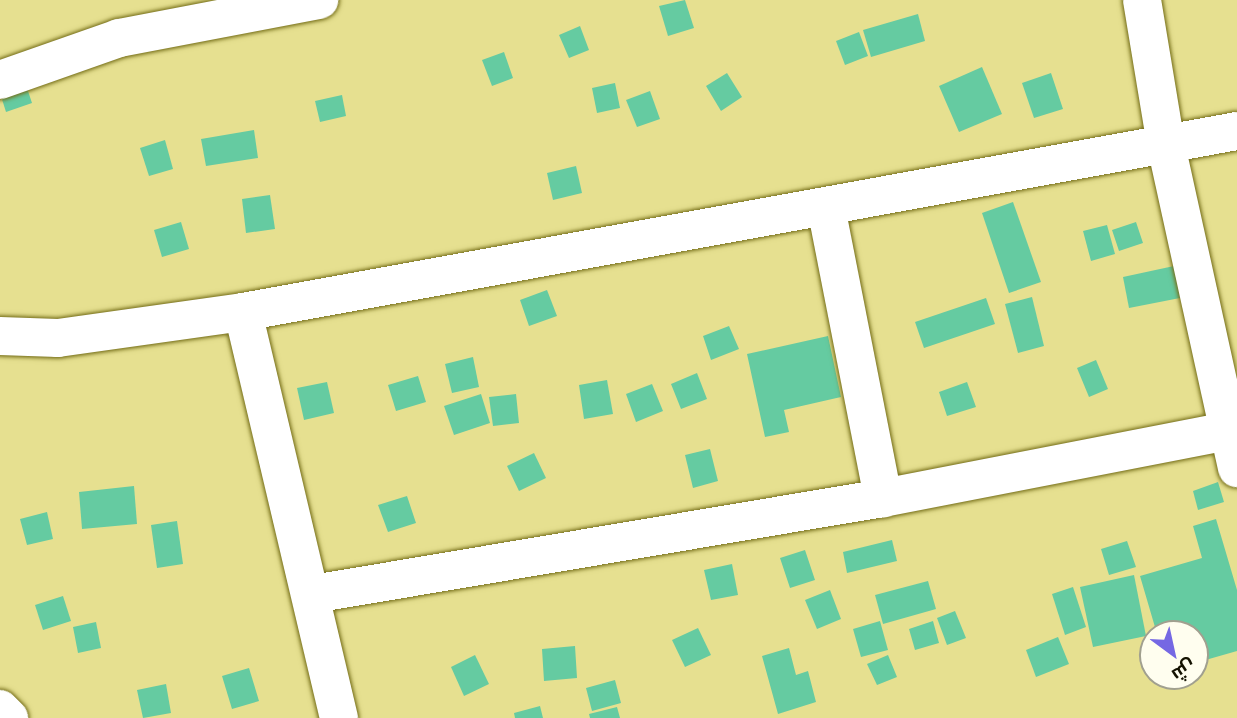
<!DOCTYPE html>
<html>
<head>
<meta charset="utf-8">
<style>
  body { margin:0 }
  #map { position:relative; width:1237px; height:718px; overflow:hidden; background:#e6e090; font-family:"Source Serif 4",Cairo,serif }
  div>[style] { position:absolute }
  .building>* { inset:0; background:#65cba1 }
  .roads { filter:drop-shadow(0 0 2px #736c16) drop-shadow(0 0 2px #736c16) }
  .minor>* { height:38px; margin:-19px; padding:0 19px; transform-origin:19px; border-radius:19px; background:#fff }
  span { translate:-50% -50%; white-space:nowrap; text-align:center; line-height:1.15; -webkit-text-stroke:5px #fffeef; paint-order:stroke }
  .north { position:absolute; left:1139px; top:620px; width:70px; height:70px; box-sizing:border-box; background:#fffeef; border:2px solid #a1a08f; border-radius:50%; rotate:147deg; font-size:19px; font-weight:700; line-height:28px; text-align:center; color:#141200 }
  .north::after { content:''; display:block; margin:auto; width:24px; height:32px; background:#7568e3; clip-path:polygon(50% 0,100% 100%,50% 72%,0 100%) }
</style>
</head>
<body>
<div id="map">
  <div class="building">
    <i style="clip-path:polygon(685px 0,694px 28px,668px 36px,659px 6px)"></i>
    <i style="clip-path:polygon(918px 14px,925px 41px,871px 57px,863px 30px)"></i>
    <i style="clip-path:polygon(580px 26px,589px 50px,569px 58px,559px 35px)"></i>
    <i style="clip-path:polygon(859px 32px,868px 56px,845px 65px,836px 41px)"></i>
    <i style="clip-path:polygon(504px 52px,513px 78px,492px 86px,482px 60px)"></i>
    <i style="clip-path:polygon(982px 67px,1002px 114px,959px 132px,939px 86px)"></i>
    <i style="clip-path:polygon(727px 73px,742px 97px,721px 111px,706px 86px)"></i>
    <i style="clip-path:polygon(1051px 73px,1063px 109px,1034px 118px,1022px 83px)"></i>
    <i style="clip-path:polygon(24px 79px,32px 103px,6px 112px,0 93px)"></i>
    <i style="clip-path:polygon(615px 83px,620px 108px,597px 113px,592px 88px)"></i>
    <i style="clip-path:polygon(650px 91px,660px 119px,637px 127px,626px 100px)"></i>
    <i style="clip-path:polygon(342px 95px,346px 116px,320px 122px,315px 101px)"></i>
    <i style="clip-path:polygon(254px 130px,258px 158px,206px 166px,201px 139px)"></i>
    <i style="clip-path:polygon(165px 140px,173px 169px,149px 176px,140px 148px)"></i>
    <i style="clip-path:polygon(576px 166px,582px 193px,553px 200px,547px 173px)"></i>
    <i style="clip-path:polygon(270px 195px,275px 229px,246px 233px,242px 199px)"></i>
    <i style="clip-path:polygon(1013px 202px,1041px 282px,1009px 293px,982px 213px)"></i>
    <i style="clip-path:polygon(181px 222px,189px 249px,162px 257px,154px 230px)"></i>
    <i style="clip-path:polygon(1136px 222px,1143px 243px,1119px 251px,1112px 230px)"></i>
    <i style="clip-path:polygon(1107px 225px,1115px 254px,1091px 261px,1083px 231px)"></i>
    <i style="clip-path:polygon(1174px 266px,1180px 298px,1129px 308px,1123px 277px)"></i>
    <i style="clip-path:polygon(547px 290px,557px 316px,529px 326px,520px 300px)"></i>
    <i style="clip-path:polygon(1032px 297px,1044px 346px,1018px 353px,1005px 304px)"></i>
    <i style="clip-path:polygon(986px 298px,995px 324px,924px 348px,915px 322px)"></i>
    <i style="clip-path:polygon(729px 326px,739px 349px,711px 360px,703px 336px)"></i>
    <i style="clip-path:polygon(828px 336px,841px 397px,784px 410px,789px 432px,765px 437px,747px 354px)"></i>
    <i style="clip-path:polygon(473px 357px,479px 387px,452px 393px,445px 364px)"></i>
    <i style="clip-path:polygon(1096px 360px,1108px 389px,1089px 397px,1077px 368px)"></i>
    <i style="clip-path:polygon(697px 373px,707px 399px,681px 409px,671px 384px)"></i>
    <i style="clip-path:polygon(418px 376px,426px 402px,396px 411px,388px 385px)"></i>
    <i style="clip-path:polygon(607px 380px,613px 414px,584px 419px,579px 385px)"></i>
    <i style="clip-path:polygon(327px 382px,334px 413px,304px 420px,297px 388px)"></i>
    <i style="clip-path:polygon(967px 382px,976px 407px,947px 416px,939px 392px)"></i>
    <i style="clip-path:polygon(652px 384px,663px 411px,636px 422px,626px 394px)"></i>
    <i style="clip-path:polygon(481px 394px,490px 423px,454px 435px,444px 406px)"></i>
    <i style="clip-path:polygon(516px 394px,519px 423px,493px 426px,489px 397px)"></i>
    <i style="clip-path:polygon(710px 449px,718px 481px,693px 488px,685px 455px)"></i>
    <i style="clip-path:polygon(534px 453px,546px 478px,519px 491px,507px 466px)"></i>
    <i style="clip-path:polygon(1218px 482px,1224px 502px,1198px 510px,1193px 491px)"></i>
    <i style="clip-path:polygon(134px 486px,137px 524px,82px 529px,79px 492px)"></i>
    <i style="clip-path:polygon(407px 496px,416px 523px,388px 532px,378px 505px)"></i>
    <i style="clip-path:polygon(47px 512px,53px 539px,27px 545px,20px 519px)"></i>
    <i style="clip-path:polygon(1216px 519px,1237px 590px,1237px 651px,1195px 663px,1195px 634px,1157px 634px,1140px 576px,1202px 558px,1193px 526px)"></i>
    <i style="clip-path:polygon(177px 521px,183px 564px,157px 568px,151px 525px)"></i>
    <i style="clip-path:polygon(892px 540px,897px 561px,847px 573px,843px 552px)"></i>
    <i style="clip-path:polygon(1127px 541px,1136px 567px,1109px 575px,1101px 549px)"></i>
    <i style="clip-path:polygon(805px 550px,815px 580px,790px 588px,780px 558px)"></i>
    <i style="clip-path:polygon(732px 564px,738px 595px,711px 600px,704px 570px)"></i>
    <i style="clip-path:polygon(1134px 575px,1146px 636px,1093px 647px,1080px 587px)"></i>
    <i style="clip-path:polygon(928px 581px,936px 609px,883px 624px,875px 595px)"></i>
    <i style="clip-path:polygon(1073px 587px,1086px 627px,1065px 635px,1052px 594px)"></i>
    <i style="clip-path:polygon(830px 590px,841px 619px,817px 629px,805px 600px)"></i>
    <i style="clip-path:polygon(63px 596px,71px 621px,43px 630px,35px 605px)"></i>
    <i style="clip-path:polygon(955px 611px,966px 638px,947px 645px,937px 618px)"></i>
    <i style="clip-path:polygon(880px 621px,888px 650px,861px 657px,853px 629px)"></i>
    <i style="clip-path:polygon(933px 621px,939px 643px,915px 650px,909px 629px)"></i>
    <i style="clip-path:polygon(96px 622px,101px 648px,78px 653px,73px 627px)"></i>
    <i style="clip-path:polygon(698px 628px,711px 655px,685px 667px,672px 640px)"></i>
    <i style="clip-path:polygon(1058px 637px,1069px 664px,1036px 677px,1026px 650px)"></i>
    <i style="clip-path:polygon(575px 646px,577px 678px,544px 681px,542px 649px)"></i>
    <i style="clip-path:polygon(789px 648px,796px 675px,808px 671px,816px 702px,778px 714px,762px 656px)"></i>
    <i style="clip-path:polygon(475px 655px,489px 684px,464px 696px,451px 667px)"></i>
    <i style="clip-path:polygon(888px 655px,897px 677px,877px 685px,867px 664px)"></i>
    <i style="clip-path:polygon(249px 668px,259px 701px,232px 709px,222px 676px)"></i>
    <i style="clip-path:polygon(615px 680px,621px 703px,592px 711px,586px 688px)"></i>
    <i style="clip-path:polygon(166px 684px,171px 713px,143px 718px,137px 690px)"></i>
    <i style="clip-path:polygon(540px 706px,543px 718px,515px 718px,514px 713px)"></i>
    <i style="clip-path:polygon(617px 707px,620px 718px,590px 718px,589px 714px)"></i>
  </div>
  <div class="roads">
    <div class="minor">
      <i style="left:1142px;top:0;width:147px;rotate:80.6deg"></i>
      <i style="left:1166px;top:145px;width:331px;rotate:77.6deg"></i>
      <i style="left:0;top:80px;width:126px;rotate:-19.4deg"></i>
      <i style="left:119px;top:38px;width:204px;rotate:-10.8deg"></i>
      <i style="left:826px;top:207px;width:297px;rotate:78.9deg"></i>
      <i style="left:243px;top:312px;width:417px;rotate:76.7deg"></i>
      <i style="left:0;top:336px;width:58px;rotate:2deg"></i>
      <i style="left:58px;top:338px;width:187px;rotate:-8deg"></i>
      <i style="left:243px;top:312px;width:1010px;rotate:-10.32deg"></i>
      <i style="left:313px;top:594px;width:578px;rotate:-9.56deg"></i>
      <i style="left:883px;top:498px;width:361px;rotate:-11deg"></i>
      <i style="left:0;top:709px;width:13px;rotate:45deg"></i>
    </div>
  </div>
  <div class="north">ش</div>
</div>
</body>
</html>
